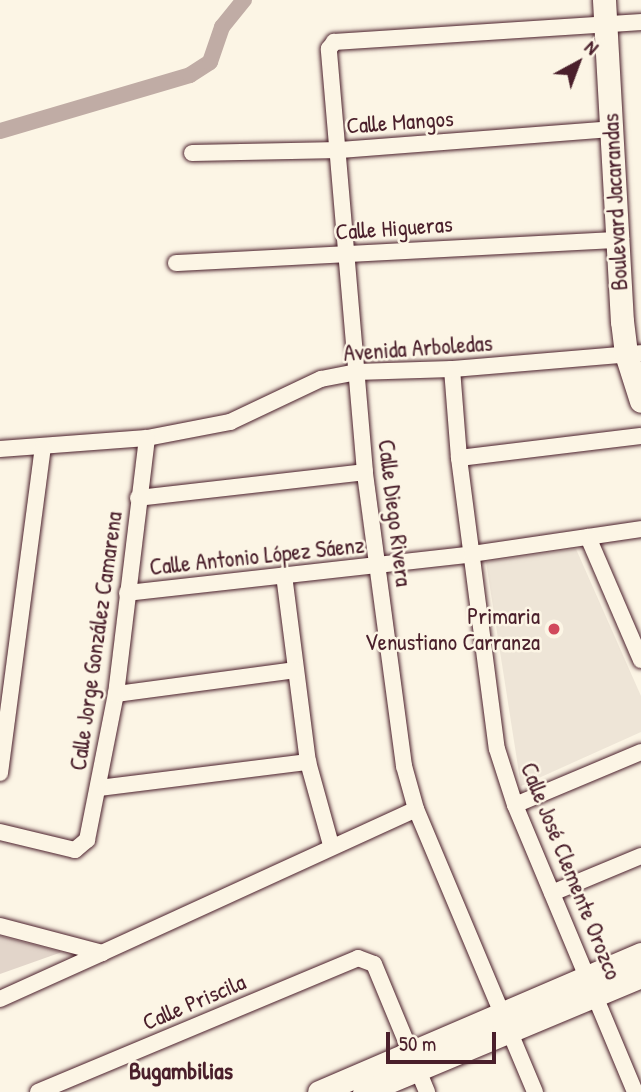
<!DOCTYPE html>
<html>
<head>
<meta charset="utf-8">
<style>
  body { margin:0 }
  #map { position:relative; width:641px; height:1092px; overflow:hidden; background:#fcf5e5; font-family:"Patrick Hand",sans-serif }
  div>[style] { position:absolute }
  .built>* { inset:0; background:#eee5d7 }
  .green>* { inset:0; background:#e2d5ca }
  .canal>* { height:16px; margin:-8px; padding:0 8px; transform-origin:8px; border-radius:8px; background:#c0aca5 }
  .roads { filter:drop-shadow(0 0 2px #4a1f2b) drop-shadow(0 0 2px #4a1f2b) }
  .street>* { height:16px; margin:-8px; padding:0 8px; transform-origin:8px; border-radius:8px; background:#fcf5e5 }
  .secondary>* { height:23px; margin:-11.5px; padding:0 11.5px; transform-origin:11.5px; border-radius:11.5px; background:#fcf5e5 }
  .dots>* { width:19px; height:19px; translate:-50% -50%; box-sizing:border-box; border:4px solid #fcf5e5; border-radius:50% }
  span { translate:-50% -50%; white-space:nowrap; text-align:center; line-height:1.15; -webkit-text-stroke:5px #fcf5e5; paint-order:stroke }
  .street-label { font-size:23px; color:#4a1f2b }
  .poi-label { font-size:23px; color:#4a1f2b }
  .right { translate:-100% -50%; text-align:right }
  .neighbourhood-label { font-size:24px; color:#4a1f2b; font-weight:700 }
  .north { position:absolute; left:543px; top:28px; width:70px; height:70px; -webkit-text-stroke:5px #fcf5e5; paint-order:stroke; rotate:41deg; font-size:19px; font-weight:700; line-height:28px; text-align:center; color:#4a1f2b }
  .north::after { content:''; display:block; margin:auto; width:24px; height:32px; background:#4a1f2b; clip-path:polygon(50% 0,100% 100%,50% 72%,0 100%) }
  .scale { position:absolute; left:386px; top:1032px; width:110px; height:32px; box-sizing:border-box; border:4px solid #4a1f2b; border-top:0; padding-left:9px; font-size:21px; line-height:24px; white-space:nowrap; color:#4a1f2b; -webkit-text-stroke:5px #fcf5e5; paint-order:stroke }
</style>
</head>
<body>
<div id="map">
  <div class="built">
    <i style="clip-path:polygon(576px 549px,641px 696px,641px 732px,521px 786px,486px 562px)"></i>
  </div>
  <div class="green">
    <i style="clip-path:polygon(0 936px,62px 952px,0 974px)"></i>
  </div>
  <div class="canal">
    <i style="left:0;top:131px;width:198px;rotate:-16.4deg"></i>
    <i style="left:190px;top:75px;width:24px;rotate:-33deg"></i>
    <i style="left:210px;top:62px;width:37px;rotate:-71deg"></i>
    <i style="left:222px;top:27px;width:35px;rotate:-51deg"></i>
  </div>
  <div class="roads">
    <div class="street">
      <i style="left:192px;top:153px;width:148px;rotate:-1.2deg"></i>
      <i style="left:340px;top:150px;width:272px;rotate:-4.4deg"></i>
      <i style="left:176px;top:263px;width:441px;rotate:-3deg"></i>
      <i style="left:452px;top:369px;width:89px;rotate:85.5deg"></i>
      <i style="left:459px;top:458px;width:293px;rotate:82.6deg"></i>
      <i style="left:497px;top:749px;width:59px;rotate:72.2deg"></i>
      <i style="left:515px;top:805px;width:311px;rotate:67.3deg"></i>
      <i style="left:0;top:449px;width:147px;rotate:-4.3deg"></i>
      <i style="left:147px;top:438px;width:85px;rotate:-10.9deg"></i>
      <i style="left:230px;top:422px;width:101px;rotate:-25.3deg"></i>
      <i style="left:321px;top:379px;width:36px;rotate:-11deg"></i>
      <i style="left:356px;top:372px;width:96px;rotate:-1.8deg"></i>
      <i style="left:452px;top:369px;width:190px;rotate:-4.8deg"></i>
      <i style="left:459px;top:458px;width:183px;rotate:-6.9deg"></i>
      <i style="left:138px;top:498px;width:228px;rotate:-6.5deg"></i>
      <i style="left:588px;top:537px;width:134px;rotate:66.7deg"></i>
      <i style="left:284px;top:575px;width:189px;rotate:82.7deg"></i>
      <i style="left:308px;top:762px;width:86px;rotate:74.5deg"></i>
      <i style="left:127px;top:593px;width:347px;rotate:-6.4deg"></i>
      <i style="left:472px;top:554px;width:171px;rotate:-8.4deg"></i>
      <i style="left:116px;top:694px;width:181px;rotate:-7.6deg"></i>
      <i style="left:0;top:773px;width:329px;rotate:-82.5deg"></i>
      <i style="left:99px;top:788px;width:211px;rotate:-7.1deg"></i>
      <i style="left:515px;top:805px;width:137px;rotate:-22.8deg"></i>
      <i style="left:0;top:832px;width:77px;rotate:13.5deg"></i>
      <i style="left:75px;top:850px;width:16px;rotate:-40deg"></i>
      <i style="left:87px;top:840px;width:149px;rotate:-78.8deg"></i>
      <i style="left:116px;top:694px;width:258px;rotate:-83.1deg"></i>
      <i style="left:552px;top:893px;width:96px;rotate:-22.6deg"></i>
      <i style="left:0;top:926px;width:106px;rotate:14.8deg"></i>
      <i style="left:102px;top:953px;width:345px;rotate:-24.6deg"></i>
      <i style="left:0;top:999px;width:112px;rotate:-24.3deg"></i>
      <i style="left:38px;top:1092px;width:347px;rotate:-22.7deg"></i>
      <i style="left:358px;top:958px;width:17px;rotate:21deg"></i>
      <i style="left:374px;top:964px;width:139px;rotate:67.5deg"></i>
      <i style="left:535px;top:1092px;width:307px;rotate:-112.8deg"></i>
      <i style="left:416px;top:809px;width:45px;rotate:-105.6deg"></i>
      <i style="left:404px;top:766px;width:297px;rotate:-97.6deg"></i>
      <i style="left:365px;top:472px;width:425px;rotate:-94.9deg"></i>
      <i style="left:329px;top:49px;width:9px;rotate:-54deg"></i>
      <i style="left:334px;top:42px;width:308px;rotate:-3.7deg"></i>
    </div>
    <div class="secondary">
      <i style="left:604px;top:0;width:322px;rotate:86.8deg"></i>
      <i style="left:622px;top:321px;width:33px;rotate:83deg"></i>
      <i style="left:626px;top:354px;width:49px;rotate:72.3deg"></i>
      <i style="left:319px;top:1092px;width:350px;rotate:-23.2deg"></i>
      <i style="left:364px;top:1092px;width:300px;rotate:-22.7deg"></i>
    </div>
  </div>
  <div class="dots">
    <i style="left:554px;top:629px;background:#d1495b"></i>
  </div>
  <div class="street-label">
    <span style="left:400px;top:122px;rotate:-4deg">Calle Mangos</span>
    <span style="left:615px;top:202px;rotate:-93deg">Boulevard Jacarandas</span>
    <span style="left:394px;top:228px;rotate:-4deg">Calle Higueras</span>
    <span style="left:418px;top:348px;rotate:-4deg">Avenida Arboledas</span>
    <span style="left:395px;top:513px;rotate:83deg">Calle Diego Rivera</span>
    <span style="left:257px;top:556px;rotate:-6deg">Calle Antonio López Sáenz</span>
    <span style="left:96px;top:641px;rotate:-82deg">Calle Jorge González Camarena</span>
    <span style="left:571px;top:871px;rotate:68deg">Calle José Clemente Orozco</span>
    <span style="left:194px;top:1002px;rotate:-23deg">Calle Priscila</span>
  </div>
  <div class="poi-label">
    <span class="right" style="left:540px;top:629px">Primaria<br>Venustiano Carranza</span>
  </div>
  <div class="neighbourhood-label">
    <span style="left:181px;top:1071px">Bugambilias</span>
  </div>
  <div class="north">N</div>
  <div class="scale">50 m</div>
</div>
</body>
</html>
